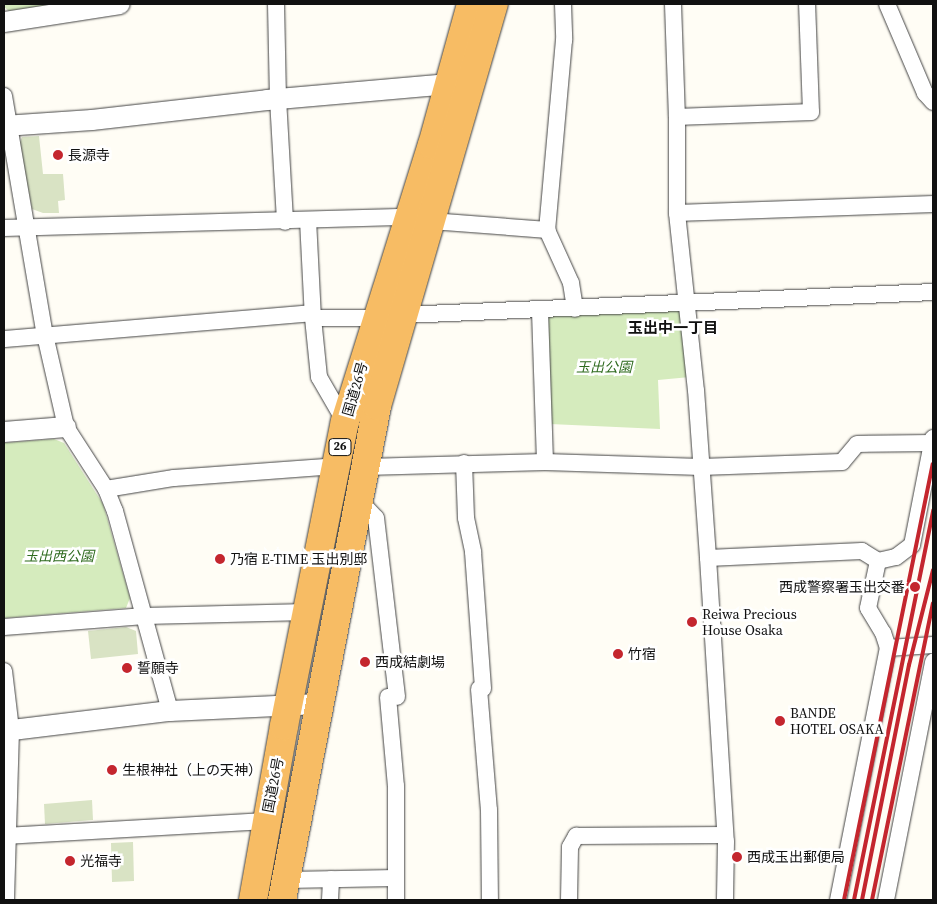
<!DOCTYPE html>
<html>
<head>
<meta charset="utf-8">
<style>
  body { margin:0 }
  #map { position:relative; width:937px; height:904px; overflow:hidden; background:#fffdf5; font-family:"Source Serif 4","Noto Sans JP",serif }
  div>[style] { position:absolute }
  .green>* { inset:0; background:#d5ebbd }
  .cemetery>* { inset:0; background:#d9e3c4 }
  .roads { filter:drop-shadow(0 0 1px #444) drop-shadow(0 0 1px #444) }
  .minor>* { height:16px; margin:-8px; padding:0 8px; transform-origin:8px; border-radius:8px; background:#fff }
  .tertiary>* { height:20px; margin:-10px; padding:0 10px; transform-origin:10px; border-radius:10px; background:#fff }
  .trunk>* { height:28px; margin:-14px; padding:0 14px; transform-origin:14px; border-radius:14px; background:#f7bc64 }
  .rail>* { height:4px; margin:-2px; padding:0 2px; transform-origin:2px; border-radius:2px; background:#c4262e }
  .dots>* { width:14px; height:14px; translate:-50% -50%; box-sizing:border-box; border:2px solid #fff; border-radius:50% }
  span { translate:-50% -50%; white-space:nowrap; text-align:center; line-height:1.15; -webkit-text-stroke:5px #fff; paint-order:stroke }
  .shield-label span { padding:1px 4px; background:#fff; border:1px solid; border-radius:4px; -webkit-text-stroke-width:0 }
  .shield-label { font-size:12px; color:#111; font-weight:700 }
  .poi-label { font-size:14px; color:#111 }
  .left { translate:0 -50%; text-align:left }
  .right { translate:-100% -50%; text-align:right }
  .park-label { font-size:14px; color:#2f6b1f; font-style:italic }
  .street-label { font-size:14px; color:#111 }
  .neighbourhood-label { font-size:15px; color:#111; font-weight:700 }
  .frame { position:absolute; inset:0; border:5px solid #111; pointer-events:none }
</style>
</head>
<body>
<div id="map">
  <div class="green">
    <i style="clip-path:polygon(4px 4px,56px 4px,9px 11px,4px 7px)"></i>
    <i style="clip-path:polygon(678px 308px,684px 312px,690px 377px,658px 380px,660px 429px,550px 424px,546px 314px)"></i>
    <i style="clip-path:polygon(54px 439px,64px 443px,103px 504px,130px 598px,126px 608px,4px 618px,4px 443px)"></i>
  </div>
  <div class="cemetery">
    <i style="clip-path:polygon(39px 136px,43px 174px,63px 174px,65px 200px,58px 201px,59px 213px,43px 213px,32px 209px,19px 145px,22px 137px)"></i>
    <i style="clip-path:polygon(126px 627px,136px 631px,138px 654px,91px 659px,88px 631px)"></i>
    <i style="clip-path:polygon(92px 800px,93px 820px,45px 824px,44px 804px)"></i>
    <i style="clip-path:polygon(133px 842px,134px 881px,112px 882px,111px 843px)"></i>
  </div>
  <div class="roads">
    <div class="minor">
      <i style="left:276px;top:4px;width:95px;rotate:88.8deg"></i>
      <i style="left:278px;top:99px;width:123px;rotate:86.7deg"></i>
      <i style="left:563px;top:4px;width:36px;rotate:88deg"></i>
      <i style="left:564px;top:40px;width:191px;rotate:95.1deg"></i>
      <i style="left:547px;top:230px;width:58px;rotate:65.6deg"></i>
      <i style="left:571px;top:283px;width:26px;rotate:81deg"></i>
      <i style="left:673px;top:4px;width:113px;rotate:88deg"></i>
      <i style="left:677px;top:117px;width:96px;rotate:90deg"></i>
      <i style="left:677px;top:213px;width:178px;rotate:83.9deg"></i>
      <i style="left:696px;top:390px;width:168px;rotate:85.9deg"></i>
      <i style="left:708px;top:558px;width:284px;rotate:86.4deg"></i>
      <i style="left:726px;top:841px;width:59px;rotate:91deg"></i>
      <i style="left:887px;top:4px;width:97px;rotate:66.9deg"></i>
      <i style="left:925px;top:93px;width:12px;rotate:48deg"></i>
      <i style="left:4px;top:96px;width:242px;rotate:80.3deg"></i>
      <i style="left:45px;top:335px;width:94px;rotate:77.1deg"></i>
      <i style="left:66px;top:427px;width:74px;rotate:57.2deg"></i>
      <i style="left:106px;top:489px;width:24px;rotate:68deg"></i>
      <i style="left:115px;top:511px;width:207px;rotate:74.6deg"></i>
      <i style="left:677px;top:117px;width:134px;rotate:-2.1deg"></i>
      <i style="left:811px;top:112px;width:108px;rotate:-92.1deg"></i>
      <i style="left:677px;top:213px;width:256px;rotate:-2deg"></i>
      <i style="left:308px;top:220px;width:98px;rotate:87.1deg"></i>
      <i style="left:431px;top:221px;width:117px;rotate:4.4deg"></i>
      <i style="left:4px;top:228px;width:404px;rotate:-1.6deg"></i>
      <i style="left:540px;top:311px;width:151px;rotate:88.1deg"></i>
      <i style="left:403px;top:315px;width:530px;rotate:-2.48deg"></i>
      <i style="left:4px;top:339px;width:309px;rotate:-4.8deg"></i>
      <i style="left:345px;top:422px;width:52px;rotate:-120deg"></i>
      <i style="left:319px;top:377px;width:59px;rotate:-95.8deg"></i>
      <i style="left:313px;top:318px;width:64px"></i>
      <i style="left:464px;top:463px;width:55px;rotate:87.9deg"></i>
      <i style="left:466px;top:518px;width:35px;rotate:78deg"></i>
      <i style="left:473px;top:552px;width:137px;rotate:85.8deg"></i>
      <i style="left:366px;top:467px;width:179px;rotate:-1.6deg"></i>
      <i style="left:545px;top:462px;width:156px;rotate:1.8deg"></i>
      <i style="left:701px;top:467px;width:141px;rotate:-2deg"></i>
      <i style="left:842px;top:462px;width:23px;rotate:-50deg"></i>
      <i style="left:857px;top:444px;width:76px;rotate:-0.8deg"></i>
      <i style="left:106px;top:489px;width:69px;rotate:-9.2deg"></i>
      <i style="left:174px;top:478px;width:162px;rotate:-4.2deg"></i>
      <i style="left:359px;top:500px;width:25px;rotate:47deg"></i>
      <i style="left:376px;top:518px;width:180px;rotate:83.3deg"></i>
      <i style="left:708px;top:558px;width:154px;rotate:-2.6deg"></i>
      <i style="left:862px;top:551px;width:19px;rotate:32deg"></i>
      <i style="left:878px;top:561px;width:18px;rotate:-13deg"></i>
      <i style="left:896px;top:557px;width:20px;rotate:-37deg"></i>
      <i style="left:912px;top:545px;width:109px;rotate:-78.9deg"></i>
      <i style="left:4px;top:627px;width:141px;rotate:-4.5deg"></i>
      <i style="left:145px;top:616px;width:162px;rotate:-1.4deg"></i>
      <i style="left:888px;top:648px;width:45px;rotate:-3.8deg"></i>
      <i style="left:4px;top:671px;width:59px;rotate:83.2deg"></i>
      <i style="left:11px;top:730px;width:170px;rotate:91.7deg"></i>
      <i style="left:479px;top:689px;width:121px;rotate:85.3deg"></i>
      <i style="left:489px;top:810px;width:90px;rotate:89.4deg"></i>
      <i style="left:388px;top:697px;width:89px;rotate:84.9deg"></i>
      <i style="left:396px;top:786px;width:114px;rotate:90deg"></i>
      <i style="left:4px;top:836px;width:263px;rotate:-3.3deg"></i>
      <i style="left:286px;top:880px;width:110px;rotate:-1deg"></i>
      <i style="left:330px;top:900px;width:21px;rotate:-87deg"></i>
      <i style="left:569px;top:900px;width:53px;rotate:-88.9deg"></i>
      <i style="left:570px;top:847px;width:13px;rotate:-61deg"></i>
      <i style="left:576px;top:836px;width:149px;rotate:-0.4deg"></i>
      <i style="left:838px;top:900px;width:257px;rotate:-78.8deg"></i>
      <i style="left:888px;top:648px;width:16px;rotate:-108deg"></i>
      <i style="left:883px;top:633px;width:29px;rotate:-121deg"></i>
      <i style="left:868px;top:608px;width:48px;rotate:-78deg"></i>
      <i style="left:886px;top:900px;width:243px;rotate:-78.8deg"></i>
    </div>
    <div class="tertiary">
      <i style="left:4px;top:22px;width:117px;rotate:-8.8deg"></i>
      <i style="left:4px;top:126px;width:88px;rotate:-3.9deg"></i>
      <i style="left:92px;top:120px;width:176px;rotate:-6.5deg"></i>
      <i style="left:267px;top:100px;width:183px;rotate:-5deg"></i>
      <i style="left:4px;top:432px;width:62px;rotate:-4.6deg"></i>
      <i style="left:4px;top:731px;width:167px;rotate:-6.9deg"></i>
      <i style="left:170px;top:711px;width:149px;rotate:-2.7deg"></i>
    </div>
    <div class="trunk">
      <i style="left:253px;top:900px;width:177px;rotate:-79.9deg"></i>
      <i style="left:284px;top:726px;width:310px;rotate:-78.7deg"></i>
      <i style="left:345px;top:422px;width:290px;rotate:-72.6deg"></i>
      <i style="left:432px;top:145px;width:146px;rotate:-74.5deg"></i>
      <i style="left:282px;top:900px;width:503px;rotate:-79.11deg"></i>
      <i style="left:377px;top:406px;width:419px;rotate:-73.8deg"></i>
    </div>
  </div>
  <div class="rail">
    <i style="left:844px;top:900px;width:445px;rotate:-78.5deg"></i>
    <i style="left:854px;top:900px;width:398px;rotate:-78.5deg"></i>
    <i style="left:862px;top:900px;width:240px;rotate:-78.7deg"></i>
    <i style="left:909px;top:665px;width:98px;rotate:-75.8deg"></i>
    <i style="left:872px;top:900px;width:303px;rotate:-78.4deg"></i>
  </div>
  <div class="dots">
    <i style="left:58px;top:155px;background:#c4262e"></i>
    <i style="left:220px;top:559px;background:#c4262e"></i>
    <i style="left:915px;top:587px;background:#c4262e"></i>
    <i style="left:692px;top:622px;background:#c4262e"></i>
    <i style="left:618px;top:654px;background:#c4262e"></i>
    <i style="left:365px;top:662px;background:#c4262e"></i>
    <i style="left:127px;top:668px;background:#c4262e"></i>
    <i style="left:780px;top:721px;background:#c4262e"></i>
    <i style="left:112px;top:770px;background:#c4262e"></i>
    <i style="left:737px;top:857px;background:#c4262e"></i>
    <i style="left:70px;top:861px;background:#c4262e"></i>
  </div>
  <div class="shield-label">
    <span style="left:340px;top:447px">26</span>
  </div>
  <div class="poi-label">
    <span class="left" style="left:68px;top:155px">長源寺</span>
    <span class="left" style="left:230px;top:559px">乃宿 E-TIME 玉出別邸</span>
    <span class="right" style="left:905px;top:587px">西成警察署玉出交番</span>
    <span class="left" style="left:702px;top:622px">Reiwa Precious<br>House Osaka</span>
    <span class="left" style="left:628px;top:654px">竹宿</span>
    <span class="left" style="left:375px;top:662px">西成結劇場</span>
    <span class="left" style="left:137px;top:668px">誓願寺</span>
    <span class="left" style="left:790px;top:721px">BANDE<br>HOTEL OSAKA</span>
    <span class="left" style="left:122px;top:770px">生根神社（上の天神）</span>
    <span class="left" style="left:747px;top:857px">西成玉出郵便局</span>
    <span class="left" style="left:80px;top:861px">光福寺</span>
  </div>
  <div class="park-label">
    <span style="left:604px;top:367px">玉出公園</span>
    <span style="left:59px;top:556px">玉出西公園</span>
  </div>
  <div class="street-label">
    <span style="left:355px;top:389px;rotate:-74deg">国道26号</span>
    <span style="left:273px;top:785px;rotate:-79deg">国道26号</span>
  </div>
  <div class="neighbourhood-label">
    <span style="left:673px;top:328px">玉出中一丁目</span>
  </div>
  <div class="frame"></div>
</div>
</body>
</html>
